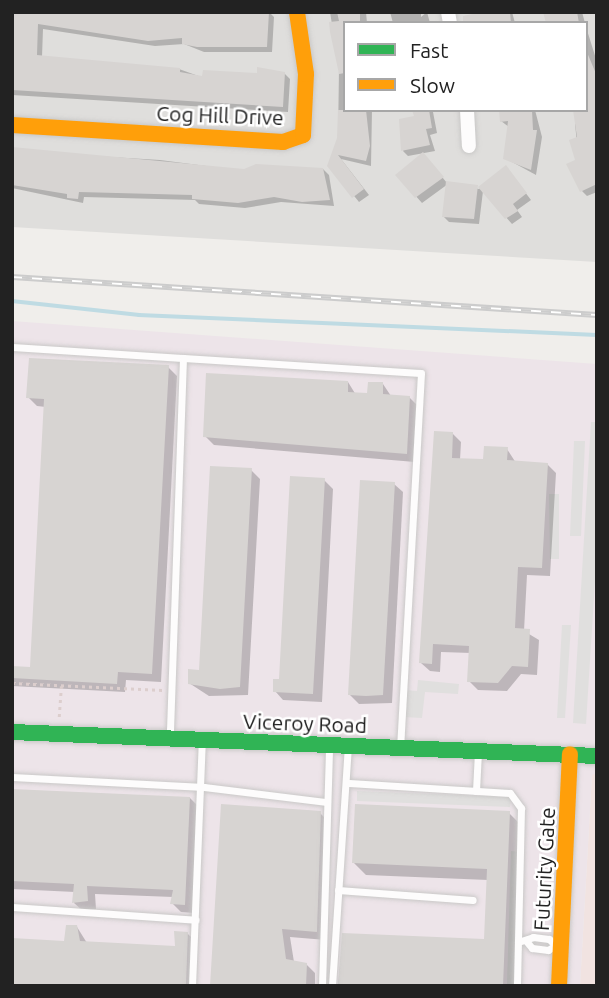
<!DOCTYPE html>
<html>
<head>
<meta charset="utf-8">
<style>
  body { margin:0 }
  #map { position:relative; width:609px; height:998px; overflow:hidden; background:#f0eeeb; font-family:Ubuntu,sans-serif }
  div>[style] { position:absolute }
  .residential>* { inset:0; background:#dfdedc }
  .commercial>* { inset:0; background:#f1e3e1 }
  .industrial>* { inset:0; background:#ede4e9 }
  .parking>* { inset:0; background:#e0dfde }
  .shadow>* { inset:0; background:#0003 }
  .stream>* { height:3.5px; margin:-1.75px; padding:0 1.75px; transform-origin:1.75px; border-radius:1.75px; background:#bfdbe3 }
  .building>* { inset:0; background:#d7d4d2 }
  .path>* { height:2.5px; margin-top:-1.25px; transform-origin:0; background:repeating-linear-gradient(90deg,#dccecd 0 3.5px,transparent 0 7px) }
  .roads { filter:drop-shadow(0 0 2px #c9c8c7) drop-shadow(0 0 2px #c9c8c7) }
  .lane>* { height:7px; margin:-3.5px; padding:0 3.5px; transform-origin:3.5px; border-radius:3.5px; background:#fdfcfc }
  .street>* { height:14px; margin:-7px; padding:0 7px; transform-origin:7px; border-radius:7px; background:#fdfcfc }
  .fast>* { height:16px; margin:-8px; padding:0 8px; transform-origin:8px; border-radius:8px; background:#30b455 }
  .slow>* { height:16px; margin:-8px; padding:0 8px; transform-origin:8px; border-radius:8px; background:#ff9f0a }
  .rail>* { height:6px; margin-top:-3px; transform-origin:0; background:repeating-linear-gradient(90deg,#fff 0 10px,#ccc 0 20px); box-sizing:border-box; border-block:2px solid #ccc }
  span { translate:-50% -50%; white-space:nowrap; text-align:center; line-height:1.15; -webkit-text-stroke:5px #fff; paint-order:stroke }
  .street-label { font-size:21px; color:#222 }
  .frame { position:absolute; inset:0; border:14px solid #222; pointer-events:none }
  .legend { position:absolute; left:343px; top:21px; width:245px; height:91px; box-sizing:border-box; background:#fff; border:2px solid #a7a7a7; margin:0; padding:9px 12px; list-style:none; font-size:21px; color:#222 }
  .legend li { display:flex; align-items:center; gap:14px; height:35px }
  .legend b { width:35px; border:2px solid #a7a7a7 }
</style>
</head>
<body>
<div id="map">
  <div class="residential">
    <i style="clip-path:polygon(evenodd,12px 12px,597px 12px,597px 262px,12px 227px,12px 12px,345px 23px,586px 23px,586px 110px,345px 110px,345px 23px)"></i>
  </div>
  <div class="commercial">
    <i style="clip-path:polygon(597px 773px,597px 986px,580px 986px,592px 774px)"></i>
  </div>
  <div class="industrial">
    <i style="clip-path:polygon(12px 321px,597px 364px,597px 773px,592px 775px,580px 986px,12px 986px)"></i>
  </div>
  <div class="parking">
    <i style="clip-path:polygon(591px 422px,597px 422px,597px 549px,586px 724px,573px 723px)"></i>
    <i style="clip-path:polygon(574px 441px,585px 441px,581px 536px,570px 536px)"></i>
    <i style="clip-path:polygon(549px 494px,559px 494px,559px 559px,550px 559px)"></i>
    <i style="clip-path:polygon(562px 625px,571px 625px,565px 718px,557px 718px)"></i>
    <i style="clip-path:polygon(418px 680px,459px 684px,458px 694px,425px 692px,422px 718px,403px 717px,405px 690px,417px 691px)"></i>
    <i style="clip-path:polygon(357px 791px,511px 797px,510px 807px,357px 801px)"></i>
    <i style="clip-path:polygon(511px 851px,521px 852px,516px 986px,507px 986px)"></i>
  </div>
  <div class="shadow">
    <i style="clip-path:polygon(12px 12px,269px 12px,274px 17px,272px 52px,204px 52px,184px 44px,155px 46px,43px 29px,42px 57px,179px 69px,204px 78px,284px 73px,290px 79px,288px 112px,12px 95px)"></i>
    <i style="clip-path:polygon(330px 12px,366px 12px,367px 23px,345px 23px,345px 110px,372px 110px,371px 166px,341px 159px,369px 195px,359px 202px,329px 165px,338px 138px,339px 68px)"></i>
    <i style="clip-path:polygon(390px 12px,421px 12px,421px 17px,427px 12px,430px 23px,393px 23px)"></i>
    <i style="clip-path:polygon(483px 12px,512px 12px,515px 23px,486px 23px)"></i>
    <i style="clip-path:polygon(548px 12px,582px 12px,585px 23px,551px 23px)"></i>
    <i style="clip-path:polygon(586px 27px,597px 62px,597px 192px,587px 196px,582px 191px,575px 124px,586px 110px)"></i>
    <i style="clip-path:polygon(414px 110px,439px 110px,433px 112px,437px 133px,430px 135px,435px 151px,408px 156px,403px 151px,416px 117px)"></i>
    <i style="clip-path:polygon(500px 110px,535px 110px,542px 137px,536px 175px,505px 158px,509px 127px,501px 121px)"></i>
    <i style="clip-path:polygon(12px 151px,160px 160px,245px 171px,323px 169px,329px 175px,334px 206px,281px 202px,245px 208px,199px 204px,195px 200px,84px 197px,83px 203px,12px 188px)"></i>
    <i style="clip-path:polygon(428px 160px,447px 183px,479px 189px,506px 167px,531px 200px,517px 210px,522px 217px,512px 224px,483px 191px,479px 224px,449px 222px,443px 216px,448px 184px,422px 203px,398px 176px)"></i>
    <i style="clip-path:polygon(168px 367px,177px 376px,161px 682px,126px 680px,125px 692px,12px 686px,12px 668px,32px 669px,46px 407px,37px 406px,28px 397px)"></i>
    <i style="clip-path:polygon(348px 382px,356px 395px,369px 395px,383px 384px,391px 396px,409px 397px,418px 406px,415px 462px,214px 445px,205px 436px)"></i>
    <i style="clip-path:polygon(452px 433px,461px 442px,460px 460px,485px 461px,507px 449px,516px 463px,547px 464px,556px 473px,550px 576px,527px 575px,524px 631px,539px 640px,537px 675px,521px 674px,507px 691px,478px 690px,469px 681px,471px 653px,441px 652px,440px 672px,430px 671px,421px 663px)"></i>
    <i style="clip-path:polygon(251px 470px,260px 479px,248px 695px,209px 696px,189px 683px,201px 672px)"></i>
    <i style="clip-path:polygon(324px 480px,333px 489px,322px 702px,283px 700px,275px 691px,281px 681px)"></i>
    <i style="clip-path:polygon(394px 484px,403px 492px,392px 703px,359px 704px,350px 695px)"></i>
    <i style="clip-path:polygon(12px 791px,190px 798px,199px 807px,194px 913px,181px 912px,172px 903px,173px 897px,95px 894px,96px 909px,83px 911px,74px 903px,75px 892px,12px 889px)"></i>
    <i style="clip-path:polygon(320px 813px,329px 822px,326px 940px,290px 937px,294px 962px,306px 964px,315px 973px,315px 986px,212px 986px)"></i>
    <i style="clip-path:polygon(509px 813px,521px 825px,515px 986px,338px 986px,343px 935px,486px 941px,488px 880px,366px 875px,354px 863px)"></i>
    <i style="clip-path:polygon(77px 927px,87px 943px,177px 948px,187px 933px,196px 942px,195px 986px,12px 986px,66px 943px)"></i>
  </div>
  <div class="stream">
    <i style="left:12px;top:301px;width:128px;rotate:6.3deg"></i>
    <i style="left:139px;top:315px;width:458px;rotate:2.5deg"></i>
  </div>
  <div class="building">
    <i style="clip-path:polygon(12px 12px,269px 12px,267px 47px,197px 47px,182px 44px,182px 38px,148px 41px,38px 24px,37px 55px,180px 68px,180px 72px,202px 76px,203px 70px,257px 73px,257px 67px,285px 72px,283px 107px,12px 90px)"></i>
    <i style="clip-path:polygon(337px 12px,360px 12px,360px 23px,345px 23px,345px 73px,339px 74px,330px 32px,329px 22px,339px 21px)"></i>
    <i style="clip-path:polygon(482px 12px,510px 12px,511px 23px,463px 23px,463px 16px)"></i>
    <i style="clip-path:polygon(543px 12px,577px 12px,579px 23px,546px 23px)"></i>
    <i style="clip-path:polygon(586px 50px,597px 76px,597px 184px,580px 192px,566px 164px,575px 160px,569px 140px,577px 137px,573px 110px,586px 110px)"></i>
    <i style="clip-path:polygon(338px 110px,366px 110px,370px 146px,366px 161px,338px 155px,364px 189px,352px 198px,327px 166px,337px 138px)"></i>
    <i style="clip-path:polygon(412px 110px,429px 110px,432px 128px,426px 129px,430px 145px,401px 151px,399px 119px,414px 116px)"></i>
    <i style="clip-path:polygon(499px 110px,532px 110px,533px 130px,537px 130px,531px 170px,503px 159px,508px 121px,500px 122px)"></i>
    <i style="clip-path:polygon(12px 147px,244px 169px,256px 164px,323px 168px,330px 200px,302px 202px,274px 197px,238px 203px,192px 199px,192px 195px,79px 192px,78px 199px,67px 198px,67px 194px,12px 185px)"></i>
    <i style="clip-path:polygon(423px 152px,444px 177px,415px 198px,395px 175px)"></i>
    <i style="clip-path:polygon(506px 165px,527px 193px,513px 204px,518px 211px,505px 219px,478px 187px)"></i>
    <i style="clip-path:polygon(446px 181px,478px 185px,474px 219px,442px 217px)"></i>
    <i style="clip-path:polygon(29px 358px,169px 365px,152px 674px,118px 672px,117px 684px,12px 678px,12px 666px,30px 667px,44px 399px,26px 398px)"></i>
    <i style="clip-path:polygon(206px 373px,348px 381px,348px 392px,367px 393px,368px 382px,383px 382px,383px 394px,410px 396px,407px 454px,203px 437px)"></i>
    <i style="clip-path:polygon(434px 431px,453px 432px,452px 458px,483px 459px,484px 446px,508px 447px,507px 460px,548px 463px,542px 568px,518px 567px,515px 628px,530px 629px,528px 667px,512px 666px,498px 683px,467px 682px,469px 646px,433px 644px,432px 664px,419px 663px)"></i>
    <i style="clip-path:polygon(210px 466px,252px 468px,240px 687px,220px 689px,188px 684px,188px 669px,199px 670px)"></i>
    <i style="clip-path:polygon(290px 476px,325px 478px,313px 694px,273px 692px,273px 679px,279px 679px)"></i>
    <i style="clip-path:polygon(360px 480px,395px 482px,383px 695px,366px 696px,348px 695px)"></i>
    <i style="clip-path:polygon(12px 789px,190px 797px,185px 905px,170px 904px,173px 890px,87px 886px,88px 901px,72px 903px,74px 884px,12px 881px)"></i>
    <i style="clip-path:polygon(221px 804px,321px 811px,317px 932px,282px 929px,286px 959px,307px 963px,306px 986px,210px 986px)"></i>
    <i style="clip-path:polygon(355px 804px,510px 811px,503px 986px,338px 986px,342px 933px,484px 939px,487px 869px,352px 863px)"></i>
    <i style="clip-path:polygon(66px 925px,77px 925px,80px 941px,175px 946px,174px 931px,188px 932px,186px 986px,12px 986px,12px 938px,64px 941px)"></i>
  </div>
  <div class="path">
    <i style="left:12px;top:683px;width:151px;rotate:2.7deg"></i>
    <i style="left:59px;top:717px;width:31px;rotate:-86deg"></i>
  </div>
  <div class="roads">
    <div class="lane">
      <i style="left:12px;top:347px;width:171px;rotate:3.7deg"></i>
      <i style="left:183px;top:358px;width:380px;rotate:92deg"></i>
      <i style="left:183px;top:358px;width:238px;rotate:3.6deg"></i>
      <i style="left:421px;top:373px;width:374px;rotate:93.2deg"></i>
      <i style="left:12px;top:777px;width:192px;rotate:3deg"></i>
      <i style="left:204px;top:787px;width:124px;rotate:7deg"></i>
      <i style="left:349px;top:783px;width:161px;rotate:3.6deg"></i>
      <i style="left:510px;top:793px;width:19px;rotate:54deg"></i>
      <i style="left:521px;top:808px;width:178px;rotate:91.3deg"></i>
      <i style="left:476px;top:791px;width:40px;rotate:-87.1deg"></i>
      <i style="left:338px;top:890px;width:135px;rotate:4.2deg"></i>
      <i style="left:12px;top:907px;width:184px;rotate:4deg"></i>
      <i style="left:518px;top:942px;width:16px;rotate:-18deg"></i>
      <i style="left:533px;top:937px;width:16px;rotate:7deg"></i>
      <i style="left:549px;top:939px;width:8px;rotate:45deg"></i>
      <i style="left:527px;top:942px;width:8px;rotate:50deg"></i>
      <i style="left:532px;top:948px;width:16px;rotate:7deg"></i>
      <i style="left:548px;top:950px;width:9px;rotate:-32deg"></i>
      <i style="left:192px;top:986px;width:246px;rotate:-87.7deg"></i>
      <i style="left:322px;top:986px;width:241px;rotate:-88.3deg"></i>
      <i style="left:332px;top:986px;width:241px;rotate:-86.2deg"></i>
    </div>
    <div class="street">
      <i style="left:448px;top:12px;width:11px;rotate:80deg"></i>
      <i style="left:467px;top:110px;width:36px;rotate:87deg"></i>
    </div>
    <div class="fast">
      <i style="left:12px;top:732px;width:585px;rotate:2.35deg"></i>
    </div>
    <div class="slow">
      <i style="left:12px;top:125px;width:272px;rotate:3.6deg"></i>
      <i style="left:283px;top:142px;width:21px;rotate:-19deg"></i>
      <i style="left:303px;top:135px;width:61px;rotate:-87.2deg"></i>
      <i style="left:306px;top:74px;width:63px;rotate:-98.3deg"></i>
      <i style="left:559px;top:986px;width:232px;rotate:-87.3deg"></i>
    </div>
  </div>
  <div class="rail">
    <i style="left:12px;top:277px;width:586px;rotate:3.72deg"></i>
  </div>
  <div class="street-label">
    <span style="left:220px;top:115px;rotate:2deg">Cog Hill Drive</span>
    <span style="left:305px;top:723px;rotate:2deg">Viceroy Road</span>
    <span style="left:544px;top:869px;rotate:-87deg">Futurity Gate</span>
  </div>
  <div class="frame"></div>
  <ul class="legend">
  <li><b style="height:9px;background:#30b455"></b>Fast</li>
  <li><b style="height:9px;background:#ff9f0a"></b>Slow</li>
  </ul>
</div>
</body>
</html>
